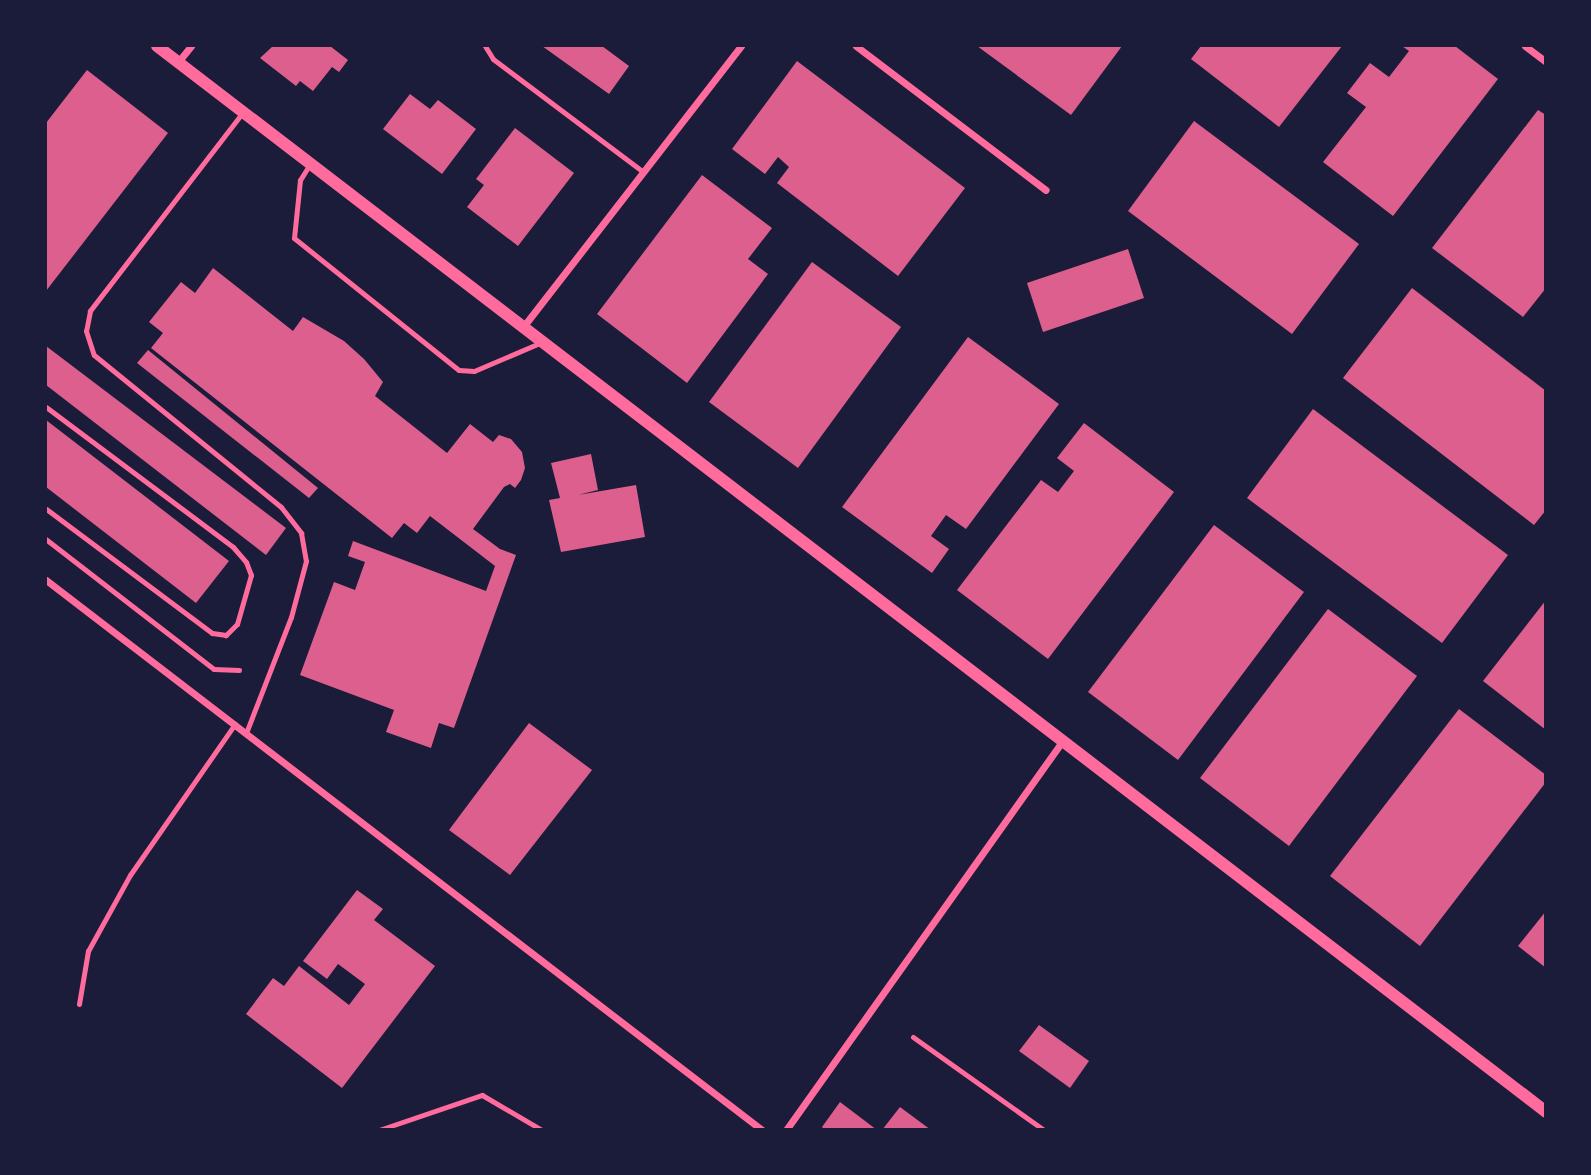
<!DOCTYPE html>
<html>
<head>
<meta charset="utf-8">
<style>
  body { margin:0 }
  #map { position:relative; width:1591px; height:1175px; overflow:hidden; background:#1b1b3a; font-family:"Varela Round",sans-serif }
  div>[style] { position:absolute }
  .building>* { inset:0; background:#dd5f8e }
  .path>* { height:4.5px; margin:-2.25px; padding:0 2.25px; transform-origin:2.25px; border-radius:2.25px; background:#ff6b9d }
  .service>* { height:5px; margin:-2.5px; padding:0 2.5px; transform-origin:2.5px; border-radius:2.5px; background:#ff6b9d }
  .minor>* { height:7px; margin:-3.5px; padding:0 3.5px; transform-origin:3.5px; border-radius:3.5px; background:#ff6b9d }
  .tertiary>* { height:12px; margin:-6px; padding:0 6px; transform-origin:6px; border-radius:6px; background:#ff6b9d }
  span { translate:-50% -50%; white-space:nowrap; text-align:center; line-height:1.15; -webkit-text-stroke:5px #1b1b3a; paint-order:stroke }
  .frame { position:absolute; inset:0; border:47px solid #1b1b3a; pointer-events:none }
</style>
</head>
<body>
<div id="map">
  <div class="building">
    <i style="clip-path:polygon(273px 46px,330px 46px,348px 60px,339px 72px,332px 67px,313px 91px,300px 81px,296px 86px,260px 58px)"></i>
    <i style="clip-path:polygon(542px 46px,602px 46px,629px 66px,609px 94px)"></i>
    <i style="clip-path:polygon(977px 46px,1122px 46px,1071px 115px)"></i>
    <i style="clip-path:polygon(1201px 46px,1342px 46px,1279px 127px,1191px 59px)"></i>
    <i style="clip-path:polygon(1402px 46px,1455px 46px,1498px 79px,1393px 216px,1323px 162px,1366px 107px,1347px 93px,1370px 63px,1389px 77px,1409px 51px)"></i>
    <i style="clip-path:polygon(797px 61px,965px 188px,898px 276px,777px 183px,789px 167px,778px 157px,765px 174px,732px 149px)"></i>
    <i style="clip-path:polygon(87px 70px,168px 133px,46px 291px,46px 123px)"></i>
    <i style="clip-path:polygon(410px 94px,430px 109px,438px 100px,476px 129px,442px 174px,383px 129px)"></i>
    <i style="clip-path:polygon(1538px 110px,1546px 115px,1546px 288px,1523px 317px,1432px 248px)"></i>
    <i style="clip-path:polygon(1194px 121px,1359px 244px,1292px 334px,1128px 211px)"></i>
    <i style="clip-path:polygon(515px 128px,574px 173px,518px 246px,467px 207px,484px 185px,476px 179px)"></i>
    <i style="clip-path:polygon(702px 175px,772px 228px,748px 259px,768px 274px,687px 383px,597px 314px)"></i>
    <i style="clip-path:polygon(1128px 249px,1144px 298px,1043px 332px,1027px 283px)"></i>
    <i style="clip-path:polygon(812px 262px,901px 327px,798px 468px,709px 402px)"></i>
    <i style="clip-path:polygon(213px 268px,293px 331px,303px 317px,344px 341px,364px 359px,383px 382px,375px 396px,447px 453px,470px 424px,493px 442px,499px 435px,511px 439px,522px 452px,525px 468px,521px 480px,515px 488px,510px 484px,504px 487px,473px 529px,500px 549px,516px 555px,454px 728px,439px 723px,431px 748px,386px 732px,394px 710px,300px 675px,334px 582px,355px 590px,365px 562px,348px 556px,353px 541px,486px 591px,495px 566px,430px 516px,417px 533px,404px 523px,392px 538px,151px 348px,163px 333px,149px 322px,181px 282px,195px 293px)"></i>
    <i style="clip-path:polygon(1412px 288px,1546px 391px,1546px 510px,1534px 525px,1343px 378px)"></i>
    <i style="clip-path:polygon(968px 337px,1059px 404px,966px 529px,946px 515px,931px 536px,949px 549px,932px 573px,842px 507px)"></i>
    <i style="clip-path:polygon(46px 346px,286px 528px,266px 555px,46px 385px)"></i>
    <i style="clip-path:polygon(148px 350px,318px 488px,309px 498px,137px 363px)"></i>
    <i style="clip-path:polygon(1313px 409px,1508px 555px,1442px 643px,1247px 498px)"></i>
    <i style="clip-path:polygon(46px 420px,229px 561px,196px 603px,46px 487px)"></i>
    <i style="clip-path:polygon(1084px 423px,1174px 492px,1048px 659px,957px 590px,1041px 480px,1058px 492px,1074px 471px,1057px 458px)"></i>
    <i style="clip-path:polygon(591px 454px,598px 490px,578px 495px,636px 485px,645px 537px,561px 552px,549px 500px,560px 498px,551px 463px)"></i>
    <i style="clip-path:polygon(1214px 525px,1304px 592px,1178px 760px,1088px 692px)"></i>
    <i style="clip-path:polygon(1546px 600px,1546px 730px,1483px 681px)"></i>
    <i style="clip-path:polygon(1328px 609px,1417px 676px,1289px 846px,1200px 778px)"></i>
    <i style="clip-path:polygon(1459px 709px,1546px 775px,1546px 782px,1420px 946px,1330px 876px)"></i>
    <i style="clip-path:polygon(529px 723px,592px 770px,510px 875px,449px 830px)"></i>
    <i style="clip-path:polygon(357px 890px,383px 909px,374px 920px,435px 966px,342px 1088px,246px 1014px,273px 978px,284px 986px,299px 966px,349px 1005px,365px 984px,338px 964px,327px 979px,303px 961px)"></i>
    <i style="clip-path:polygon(1546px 911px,1546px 968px,1518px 946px)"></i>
    <i style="clip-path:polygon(1039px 1025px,1089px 1061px,1070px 1088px,1019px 1051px)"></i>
    <i style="clip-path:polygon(840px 1102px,877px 1130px,825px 1130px,822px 1127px)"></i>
    <i style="clip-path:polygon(900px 1107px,931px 1130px,882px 1130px)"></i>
  </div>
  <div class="path">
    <i style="left:46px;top:539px;width:212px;rotate:37.7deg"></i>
    <i style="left:214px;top:669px;width:25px;rotate:2deg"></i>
  </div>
  <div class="service">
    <i style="left:485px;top:46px;width:15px;rotate:58deg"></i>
    <i style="left:493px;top:59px;width:186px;rotate:36.9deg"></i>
    <i style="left:243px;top:112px;width:251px;rotate:127.6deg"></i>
    <i style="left:90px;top:311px;width:20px;rotate:101deg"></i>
    <i style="left:86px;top:331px;width:25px;rotate:72deg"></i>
    <i style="left:94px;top:355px;width:241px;rotate:39.1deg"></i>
    <i style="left:281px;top:507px;width:33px;rotate:52deg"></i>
    <i style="left:301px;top:533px;width:28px;rotate:80deg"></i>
    <i style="left:306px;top:561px;width:58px;rotate:105deg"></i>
    <i style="left:291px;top:617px;width:124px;rotate:111.2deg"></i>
    <i style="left:310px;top:164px;width:19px;rotate:122deg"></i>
    <i style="left:300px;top:180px;width:58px;rotate:95.9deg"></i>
    <i style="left:294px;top:238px;width:211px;rotate:38.7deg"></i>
    <i style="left:459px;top:370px;width:15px;rotate:4deg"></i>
    <i style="left:474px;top:371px;width:74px;rotate:-23.1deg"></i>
    <i style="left:46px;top:407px;width:234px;rotate:36.8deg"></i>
    <i style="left:233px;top:547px;width:20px;rotate:49deg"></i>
    <i style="left:246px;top:562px;width:14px;rotate:69deg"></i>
    <i style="left:251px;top:575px;width:51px;rotate:105.9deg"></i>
    <i style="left:237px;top:624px;width:16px;rotate:135deg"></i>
    <i style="left:226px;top:635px;width:14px;rotate:-172deg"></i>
    <i style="left:212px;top:633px;width:207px;rotate:-143.2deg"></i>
    <i style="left:79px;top:1004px;width:54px;rotate:-80.4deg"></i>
    <i style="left:88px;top:951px;width:87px;rotate:-61.1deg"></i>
    <i style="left:130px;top:875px;width:184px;rotate:-55.2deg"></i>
    <i style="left:913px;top:1037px;width:161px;rotate:35.4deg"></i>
    <i style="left:379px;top:1130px;width:109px;rotate:-18.8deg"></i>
    <i style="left:482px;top:1095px;width:69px;rotate:30.3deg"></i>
  </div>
  <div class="minor">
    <i style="left:856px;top:46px;width:238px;rotate:37.2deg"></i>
    <i style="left:1525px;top:46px;width:26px;rotate:37deg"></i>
    <i style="left:178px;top:62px;width:21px;rotate:-51deg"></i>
    <i style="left:523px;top:327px;width:356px;rotate:-52.2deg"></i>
    <i style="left:46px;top:580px;width:903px;rotate:37.53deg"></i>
    <i style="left:786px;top:1130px;width:477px;rotate:-54.6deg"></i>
  </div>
  <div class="tertiary">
    <i style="left:157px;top:46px;width:1751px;rotate:37.5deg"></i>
  </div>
  <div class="frame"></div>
</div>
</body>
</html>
